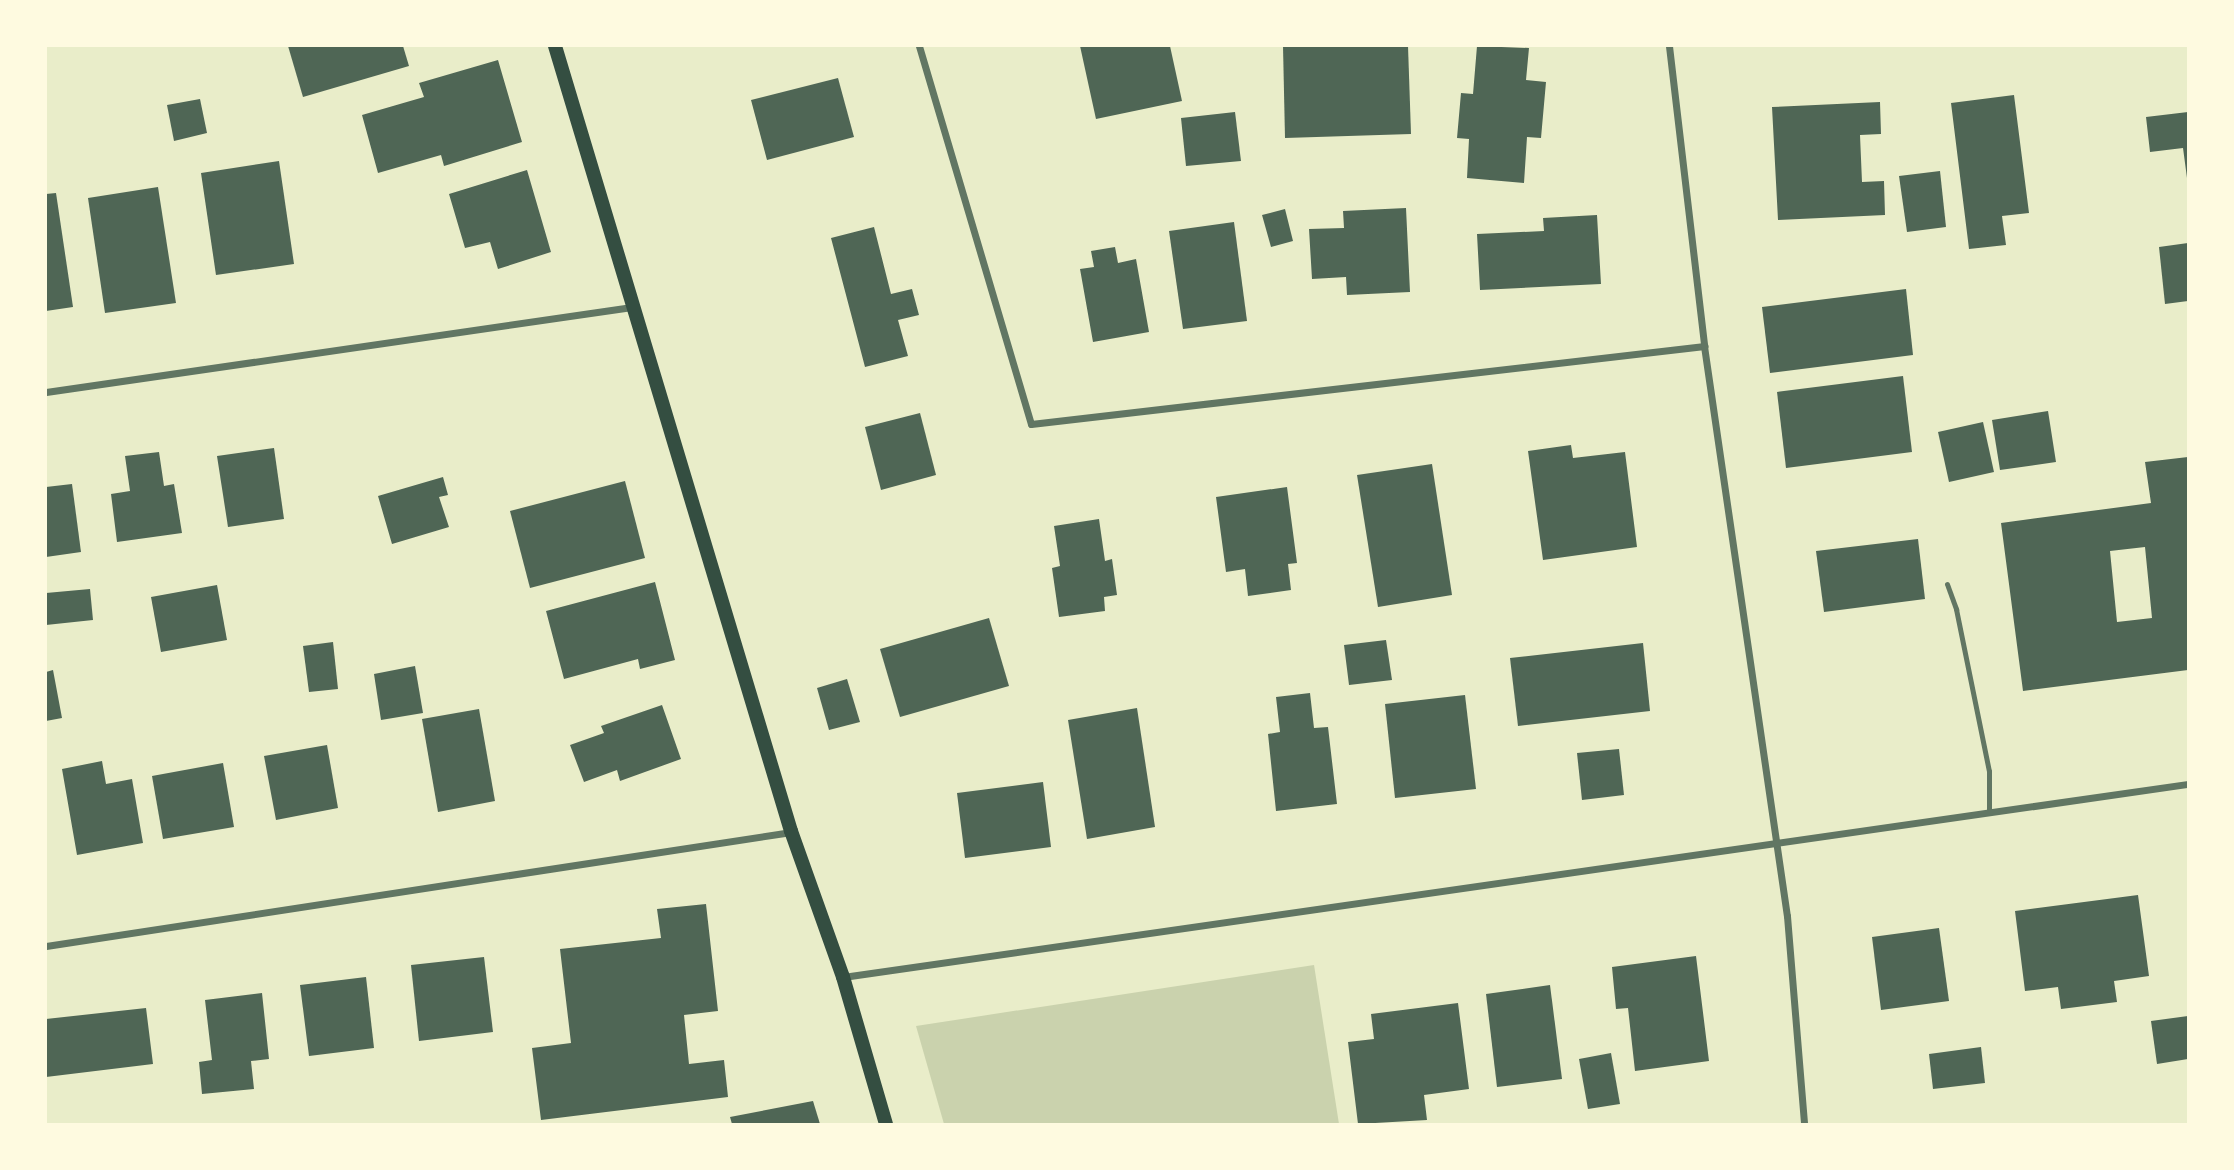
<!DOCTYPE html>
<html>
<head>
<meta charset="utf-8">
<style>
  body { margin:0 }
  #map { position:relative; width:2234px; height:1170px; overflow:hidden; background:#e9edc9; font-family:Lora,serif }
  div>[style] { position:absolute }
  .green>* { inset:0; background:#cad2ad }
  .building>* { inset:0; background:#4f6655 }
  .service>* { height:5px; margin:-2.5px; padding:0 2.5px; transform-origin:2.5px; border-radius:2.5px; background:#617663 }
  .minor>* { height:7px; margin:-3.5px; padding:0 3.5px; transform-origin:3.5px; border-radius:3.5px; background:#617663 }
  .secondary>* { height:14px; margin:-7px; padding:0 7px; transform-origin:7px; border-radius:7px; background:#344e41 }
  span { translate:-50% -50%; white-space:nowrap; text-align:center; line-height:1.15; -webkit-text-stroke:5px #fefae0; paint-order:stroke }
  .frame { position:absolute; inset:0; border:47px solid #fefae0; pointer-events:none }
</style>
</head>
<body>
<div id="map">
  <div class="green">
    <i style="clip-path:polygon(1314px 965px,1339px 1124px,944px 1124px,916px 1026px)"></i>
  </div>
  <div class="building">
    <i style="clip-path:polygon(288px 46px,403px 46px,409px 66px,303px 97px)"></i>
    <i style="clip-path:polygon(1080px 46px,1170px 46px,1182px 101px,1096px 119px)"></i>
    <i style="clip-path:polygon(1283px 46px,1408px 46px,1411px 134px,1285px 138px)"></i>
    <i style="clip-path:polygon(1477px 46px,1529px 48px,1526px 80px,1546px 82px,1541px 138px,1527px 137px,1524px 183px,1467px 178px,1469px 139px,1457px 138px,1461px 93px,1473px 94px)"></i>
    <i style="clip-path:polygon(498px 60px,522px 142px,444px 166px,441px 155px,378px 173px,362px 115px,424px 97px,419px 83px)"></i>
    <i style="clip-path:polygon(838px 78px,854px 137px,767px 160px,751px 100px)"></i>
    <i style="clip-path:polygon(2014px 95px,2029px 213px,2002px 216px,2006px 245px,1969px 249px,1951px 103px)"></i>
    <i style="clip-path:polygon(200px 99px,207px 133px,174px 141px,167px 105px)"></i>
    <i style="clip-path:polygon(1880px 102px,1881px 134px,1860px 135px,1862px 182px,1884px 181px,1885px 215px,1778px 220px,1772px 107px)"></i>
    <i style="clip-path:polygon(1235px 112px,1241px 161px,1186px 166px,1181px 118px)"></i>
    <i style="clip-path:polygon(2188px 112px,2188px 178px,2187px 178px,2183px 148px,2150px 152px,2146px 117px)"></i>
    <i style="clip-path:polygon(279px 161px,294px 264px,216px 275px,201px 173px)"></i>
    <i style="clip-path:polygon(527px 170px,551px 252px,498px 269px,490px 242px,465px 248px,449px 194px)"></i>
    <i style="clip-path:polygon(1940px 171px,1946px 227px,1907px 232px,1899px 176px)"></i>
    <i style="clip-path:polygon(158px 187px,176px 303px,105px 313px,88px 198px)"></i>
    <i style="clip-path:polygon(56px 193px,73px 307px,46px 311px,46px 194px)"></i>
    <i style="clip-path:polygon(1406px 208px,1410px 292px,1347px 295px,1346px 277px,1312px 279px,1309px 229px,1344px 228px,1343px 211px)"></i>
    <i style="clip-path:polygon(1285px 209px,1293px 241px,1271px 247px,1262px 215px)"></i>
    <i style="clip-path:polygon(1597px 215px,1601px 284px,1480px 290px,1477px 234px,1544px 231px,1543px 218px)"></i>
    <i style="clip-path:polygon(1234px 222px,1247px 321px,1183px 329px,1169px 231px)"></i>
    <i style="clip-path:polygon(874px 227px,891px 294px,912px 289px,919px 315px,898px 320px,908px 356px,865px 367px,831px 238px)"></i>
    <i style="clip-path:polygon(2188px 243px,2188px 301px,2165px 304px,2159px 247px)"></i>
    <i style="clip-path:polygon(1115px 247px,1118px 263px,1136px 259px,1149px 332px,1093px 342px,1080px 269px,1094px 267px,1091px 251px)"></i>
    <i style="clip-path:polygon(1906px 289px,1913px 355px,1770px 373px,1762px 307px)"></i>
    <i style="clip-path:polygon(1903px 376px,1912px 452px,1786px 468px,1777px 392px)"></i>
    <i style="clip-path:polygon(2048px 411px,2056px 462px,2000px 470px,1992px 420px)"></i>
    <i style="clip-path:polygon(920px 413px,936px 475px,881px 490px,865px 427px)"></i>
    <i style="clip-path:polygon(1983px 422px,1994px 472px,1949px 482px,1938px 432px)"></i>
    <i style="clip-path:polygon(1571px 445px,1573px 458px,1625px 452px,1637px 547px,1543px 560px,1528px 451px)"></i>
    <i style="clip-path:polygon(274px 448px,284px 519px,228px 527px,217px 456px)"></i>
    <i style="clip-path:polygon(159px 452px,164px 486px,174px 484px,182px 533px,117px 542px,111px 494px,130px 491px,125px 456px)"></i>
    <i style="clip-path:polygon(evenodd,2188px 457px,2188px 670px,2023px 691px,2001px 523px,2151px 503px,2145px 462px,2188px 457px,2145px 547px,2152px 618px,2117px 622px,2110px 551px,2145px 547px)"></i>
    <i style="clip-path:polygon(1432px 464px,1452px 595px,1378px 607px,1357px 475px)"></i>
    <i style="clip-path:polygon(443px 477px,448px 495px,439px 497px,449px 527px,392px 544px,378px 496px)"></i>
    <i style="clip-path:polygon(625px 481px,645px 558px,530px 588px,510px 511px)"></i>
    <i style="clip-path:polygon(72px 484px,81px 552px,46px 557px,46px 487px)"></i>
    <i style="clip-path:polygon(1287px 487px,1297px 563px,1288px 564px,1291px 590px,1248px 596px,1245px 569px,1226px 572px,1216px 497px)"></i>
    <i style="clip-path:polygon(1099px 519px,1105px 561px,1112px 559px,1117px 595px,1104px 597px,1105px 611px,1059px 617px,1052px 568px,1060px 566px,1054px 526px)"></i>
    <i style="clip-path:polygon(1918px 539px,1925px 599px,1824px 612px,1816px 551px)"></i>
    <i style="clip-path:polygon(655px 582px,675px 660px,640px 669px,638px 659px,564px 679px,546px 611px)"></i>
    <i style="clip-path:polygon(217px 585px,227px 640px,161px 652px,151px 597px)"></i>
    <i style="clip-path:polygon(90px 589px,93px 620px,46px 625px,46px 593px)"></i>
    <i style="clip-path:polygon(989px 618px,1009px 686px,900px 717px,880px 649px)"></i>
    <i style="clip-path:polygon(1386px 640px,1392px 680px,1349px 685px,1344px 645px)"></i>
    <i style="clip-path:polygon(333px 642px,338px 689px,309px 692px,303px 646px)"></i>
    <i style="clip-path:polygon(1643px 643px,1650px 711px,1518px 726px,1510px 658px)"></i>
    <i style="clip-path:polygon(415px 666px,423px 713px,381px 720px,374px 674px)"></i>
    <i style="clip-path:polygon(53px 670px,62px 718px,46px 721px,46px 672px)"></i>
    <i style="clip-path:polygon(847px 679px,860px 722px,829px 730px,817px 688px)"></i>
    <i style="clip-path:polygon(1310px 693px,1314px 728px,1328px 727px,1337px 804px,1276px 811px,1268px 734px,1280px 732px,1276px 697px)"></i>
    <i style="clip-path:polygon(1465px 695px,1476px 789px,1395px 798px,1385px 704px)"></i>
    <i style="clip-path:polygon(662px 705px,681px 759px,620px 781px,617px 770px,584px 782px,570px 745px,604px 733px,601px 726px)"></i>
    <i style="clip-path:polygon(1137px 708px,1155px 827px,1087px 839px,1068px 720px)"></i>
    <i style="clip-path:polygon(479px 709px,495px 801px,438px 812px,422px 719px)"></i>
    <i style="clip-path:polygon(327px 745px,338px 808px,276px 820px,264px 756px)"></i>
    <i style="clip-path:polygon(1619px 749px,1624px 795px,1582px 800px,1577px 753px)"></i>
    <i style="clip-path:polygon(102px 761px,106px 784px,132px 779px,143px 843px,77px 855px,62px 769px)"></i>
    <i style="clip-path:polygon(223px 763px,234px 827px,163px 839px,152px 776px)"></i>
    <i style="clip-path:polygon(1043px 782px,1051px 847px,965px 858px,957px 793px)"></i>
    <i style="clip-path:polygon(2138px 895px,2149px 976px,2114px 981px,2117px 1002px,2061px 1009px,2058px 987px,2025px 991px,2015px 911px)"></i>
    <i style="clip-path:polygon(706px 904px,718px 1011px,684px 1015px,689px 1064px,724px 1060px,728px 1097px,541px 1120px,532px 1048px,571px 1043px,560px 949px,661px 938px,657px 909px)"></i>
    <i style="clip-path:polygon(1939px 928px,1949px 1001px,1881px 1010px,1872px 937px)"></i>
    <i style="clip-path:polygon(1696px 956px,1709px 1061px,1635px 1071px,1628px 1008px,1616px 1009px,1612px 967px)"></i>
    <i style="clip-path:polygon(484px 957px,493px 1032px,419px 1041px,411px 965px)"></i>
    <i style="clip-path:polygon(366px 977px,374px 1048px,309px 1056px,300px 985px)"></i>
    <i style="clip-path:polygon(1550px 985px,1562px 1079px,1497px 1087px,1486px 994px)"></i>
    <i style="clip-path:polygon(262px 993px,269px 1059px,251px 1061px,254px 1089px,202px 1094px,199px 1062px,212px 1060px,205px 1000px)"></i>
    <i style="clip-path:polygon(1458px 1003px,1469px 1089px,1424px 1095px,1427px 1120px,1358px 1124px,1348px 1042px,1374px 1039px,1371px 1014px)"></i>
    <i style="clip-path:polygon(146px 1008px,153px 1064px,46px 1077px,46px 1019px)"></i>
    <i style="clip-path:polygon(2188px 1016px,2188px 1059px,2157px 1064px,2151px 1021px)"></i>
    <i style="clip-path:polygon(1981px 1047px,1985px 1083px,1933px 1089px,1929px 1054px)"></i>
    <i style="clip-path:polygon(1611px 1053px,1620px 1104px,1588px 1109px,1579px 1059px)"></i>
    <i style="clip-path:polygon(813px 1101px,820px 1124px,732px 1124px,730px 1117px)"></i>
  </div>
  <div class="service">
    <i style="left:1947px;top:584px;width:27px;rotate:70deg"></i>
    <i style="left:1956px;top:609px;width:165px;rotate:78.5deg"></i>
    <i style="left:1989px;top:771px;width:42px;rotate:90deg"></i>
  </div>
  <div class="minor">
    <i style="left:919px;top:46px;width:394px;rotate:73.5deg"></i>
    <i style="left:1031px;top:424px;width:678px;rotate:-6.61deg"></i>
    <i style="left:1669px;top:46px;width:302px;rotate:83.3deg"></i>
    <i style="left:1704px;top:346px;width:576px;rotate:81.72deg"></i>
    <i style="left:1787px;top:916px;width:209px;rotate:85.3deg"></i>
    <i style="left:46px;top:392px;width:592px;rotate:-8.25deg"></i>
    <i style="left:46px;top:946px;width:754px;rotate:-8.7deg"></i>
    <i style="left:843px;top:977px;width:1359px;rotate:-8.17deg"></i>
  </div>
  <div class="secondary">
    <i style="left:555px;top:46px;width:820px;rotate:73.27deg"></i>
    <i style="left:791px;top:831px;width:155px;rotate:70.4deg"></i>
    <i style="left:843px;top:977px;width:153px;rotate:73.7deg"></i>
  </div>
  <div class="frame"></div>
</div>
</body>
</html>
